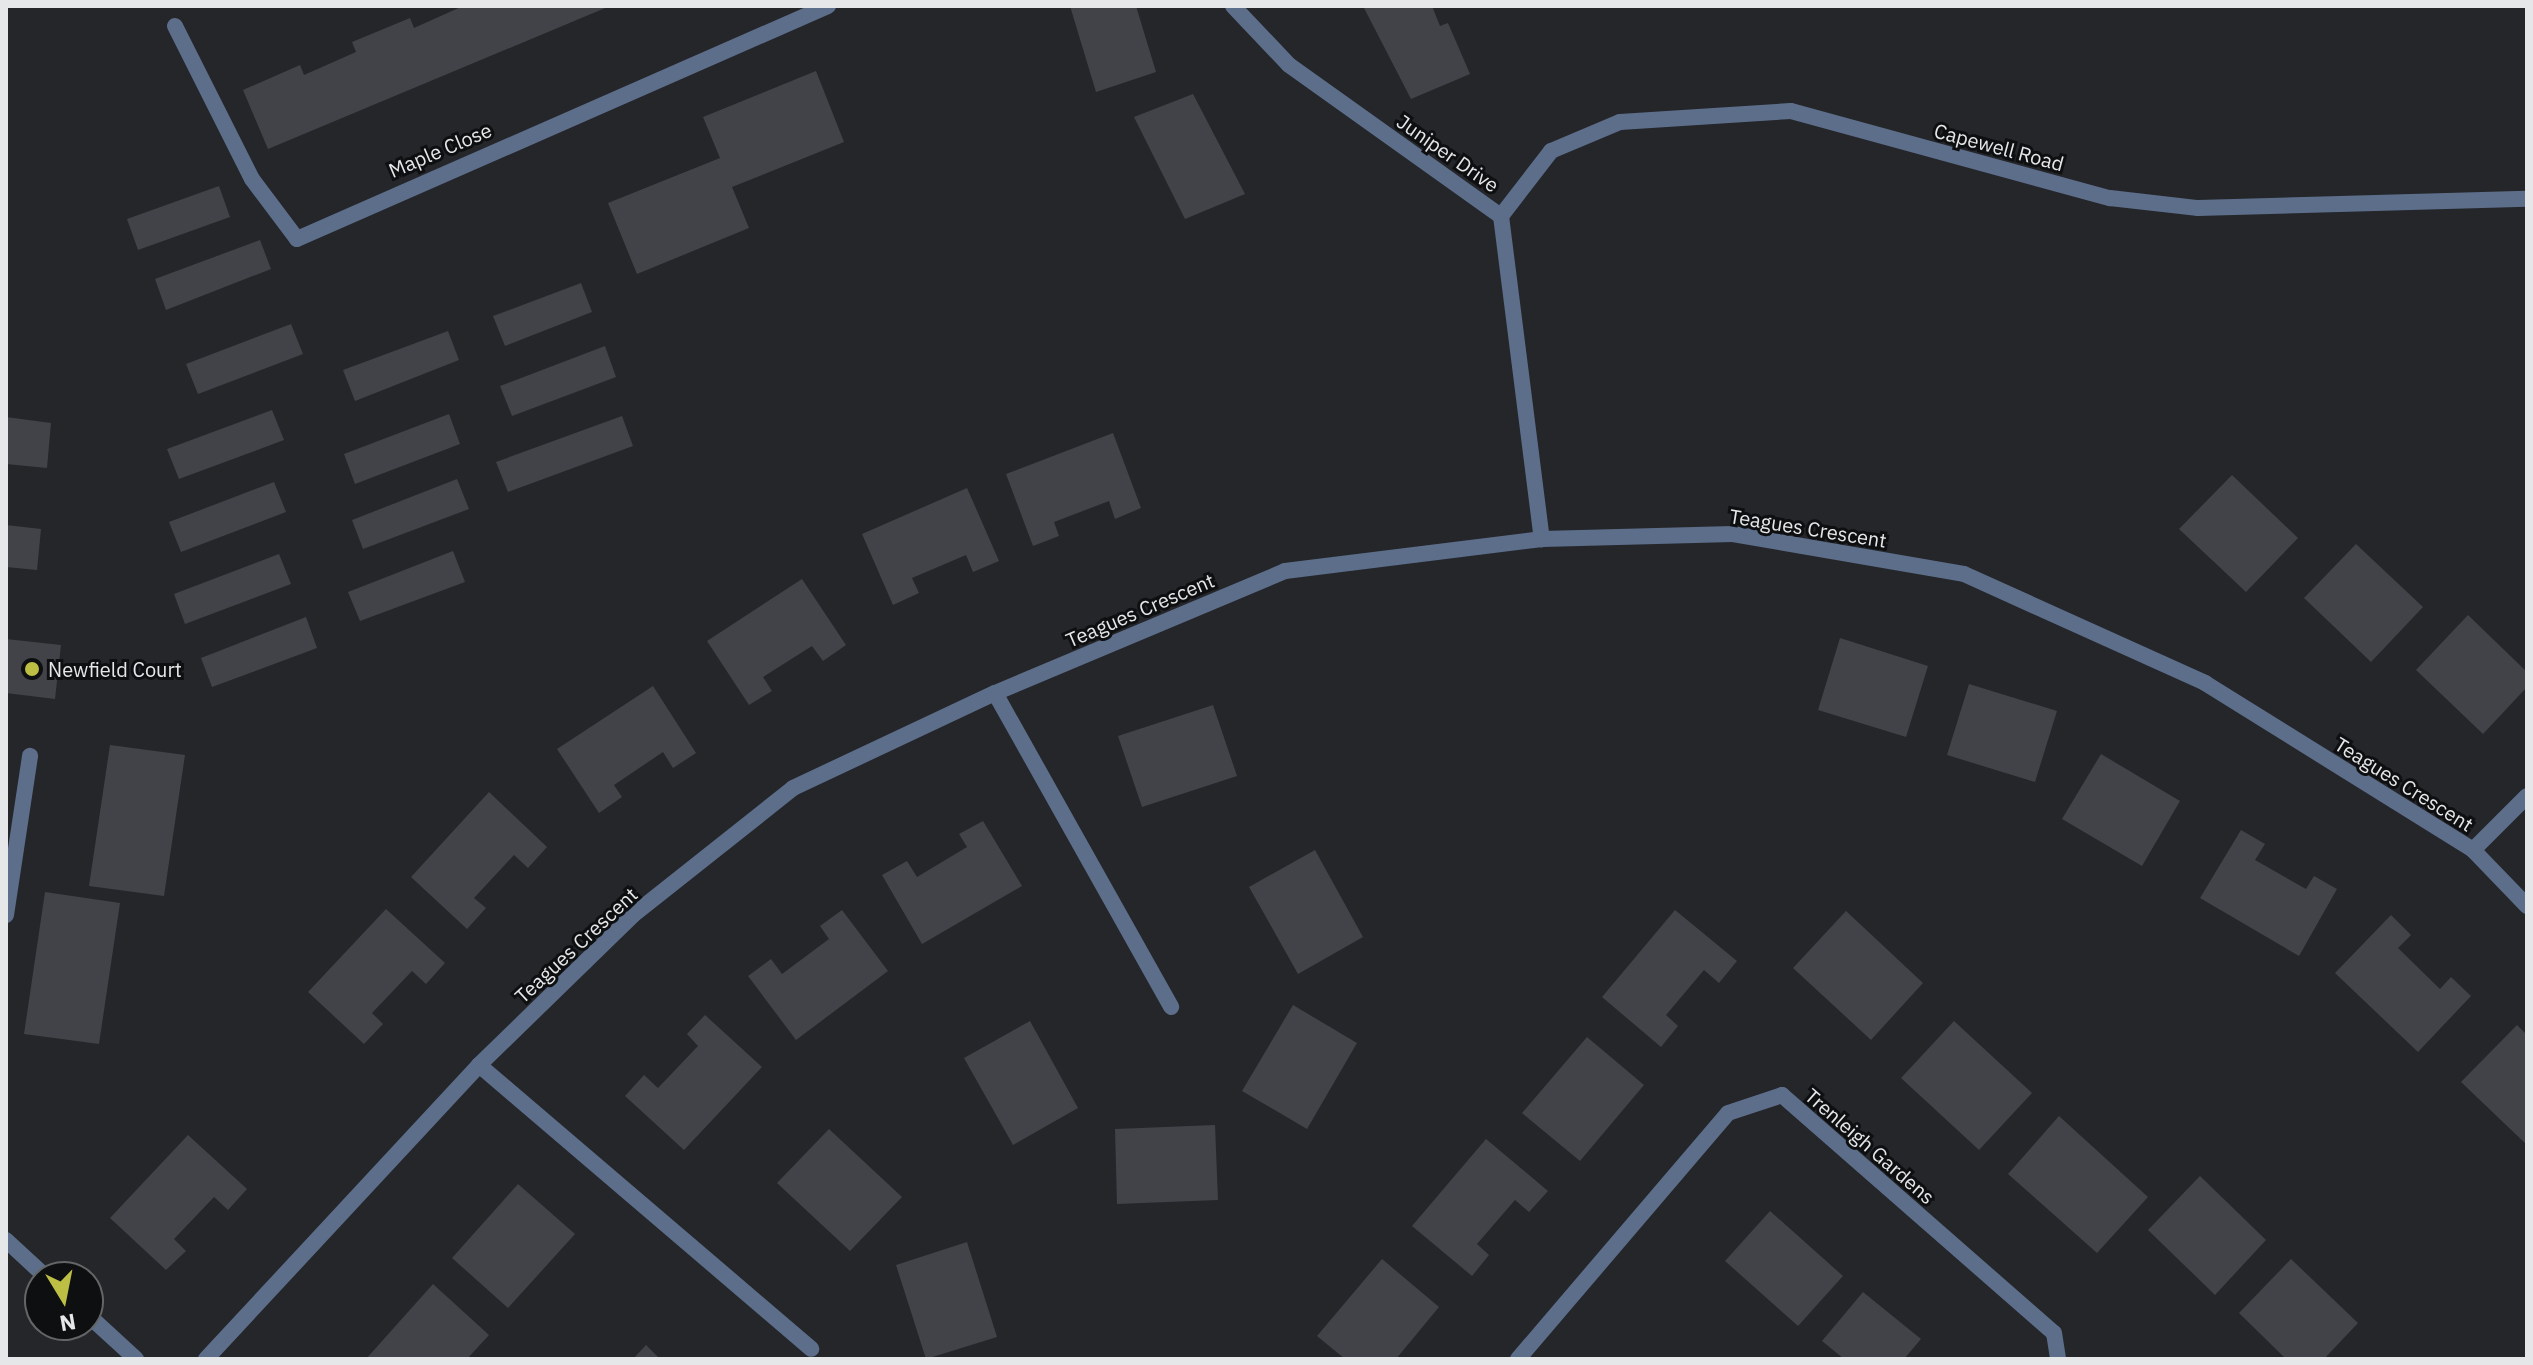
<!DOCTYPE html>
<html>
<head>
<meta charset="utf-8">
<style>
  body { margin:0 }
  #map { position:relative; width:2533px; height:1365px; overflow:hidden; background:#24262a; font-family:"IBM Plex Sans",sans-serif }
  div>[style] { position:absolute }
  .building>* { inset:0; background:#414348 }
  .street>* { height:16px; margin:-8px; padding:0 8px; transform-origin:8px; border-radius:8px; background:#5d6e8b }
  .dots>* { width:22px; height:22px; translate:-50% -50%; box-sizing:border-box; border:4px solid #0e0f11; border-radius:50% }
  span { translate:-50% -50%; white-space:nowrap; text-align:center; line-height:1.15; -webkit-text-stroke:6px #0e0f11; paint-order:stroke }
  .street-label { font-size:20px; color:#e5e7e9 }
  .poi-label { font-size:20px; color:#e5e7e9 }
  .left { translate:0 -50%; text-align:left }
  .frame { position:absolute; inset:0; border:8px solid #e5e7e9; pointer-events:none }
  .north { position:absolute; left:24px; top:1261px; width:80px; height:80px; box-sizing:border-box; background:#0e0f11; border:2px solid #646567; border-radius:50%; rotate:170deg; font-size:22px; font-weight:700; line-height:32px; text-align:center; color:#e5e7e9 }
  .north::after { content:''; display:block; margin:auto; width:28px; height:36px; background:#bcbf44; clip-path:polygon(50% 0,100% 100%,50% 72%,0 100%) }
</style>
</head>
<body>
<div id="map">
  <div class="building">
    <i style="clip-path:polygon(463px 6px,610px 6px,268px 149px,243px 90px,300px 65px,304px 75px,356px 52px,352px 42px,410px 18px,414px 28px)"></i>
    <i style="clip-path:polygon(1070px 6px,1136px 6px,1156px 72px,1096px 92px)"></i>
    <i style="clip-path:polygon(1363px 6px,1432px 6px,1440px 26px,1448px 23px,1470px 74px,1411px 99px)"></i>
    <i style="clip-path:polygon(816px 71px,844px 142px,732px 187px,749px 228px,637px 274px,608px 203px,720px 158px,703px 117px)"></i>
    <i style="clip-path:polygon(1193px 94px,1245px 194px,1185px 219px,1134px 117px)"></i>
    <i style="clip-path:polygon(219px 186px,230px 217px,138px 250px,127px 219px)"></i>
    <i style="clip-path:polygon(260px 240px,271px 269px,166px 310px,155px 279px)"></i>
    <i style="clip-path:polygon(581px 283px,592px 312px,505px 346px,493px 316px)"></i>
    <i style="clip-path:polygon(291px 324px,303px 354px,198px 394px,186px 364px)"></i>
    <i style="clip-path:polygon(448px 331px,459px 360px,355px 401px,343px 370px)"></i>
    <i style="clip-path:polygon(605px 346px,616px 377px,512px 416px,500px 386px)"></i>
    <i style="clip-path:polygon(272px 410px,284px 440px,179px 479px,167px 449px)"></i>
    <i style="clip-path:polygon(449px 414px,460px 444px,355px 484px,344px 454px)"></i>
    <i style="clip-path:polygon(622px 416px,633px 446px,508px 492px,496px 462px)"></i>
    <i style="clip-path:polygon(6px 417px,51px 423px,47px 468px,6px 464px)"></i>
    <i style="clip-path:polygon(1113px 433px,1141px 508px,1115px 519px,1109px 501px,1054px 522px,1059px 536px,1033px 546px,1006px 474px)"></i>
    <i style="clip-path:polygon(2232px 475px,2298px 538px,2246px 592px,2179px 529px)"></i>
    <i style="clip-path:polygon(457px 479px,469px 509px,363px 549px,352px 520px)"></i>
    <i style="clip-path:polygon(274px 482px,286px 512px,181px 552px,169px 522px)"></i>
    <i style="clip-path:polygon(967px 488px,999px 561px,973px 572px,966px 555px,912px 578px,919px 593px,893px 605px,862px 534px)"></i>
    <i style="clip-path:polygon(6px 525px,41px 529px,37px 570px,6px 567px)"></i>
    <i style="clip-path:polygon(2356px 544px,2423px 607px,2371px 662px,2304px 598px)"></i>
    <i style="clip-path:polygon(453px 551px,465px 582px,360px 621px,348px 592px)"></i>
    <i style="clip-path:polygon(279px 554px,291px 584px,185px 624px,174px 594px)"></i>
    <i style="clip-path:polygon(802px 579px,846px 645px,823px 661px,812px 646px,763px 677px,772px 691px,749px 705px,707px 641px)"></i>
    <i style="clip-path:polygon(2468px 615px,2527px 672px,2527px 687px,2483px 734px,2416px 670px)"></i>
    <i style="clip-path:polygon(306px 617px,317px 648px,212px 687px,201px 658px)"></i>
    <i style="clip-path:polygon(1840px 638px,1928px 666px,1906px 737px,1818px 710px)"></i>
    <i style="clip-path:polygon(6px 639px,61px 645px,55px 699px,6px 693px)"></i>
    <i style="clip-path:polygon(1969px 684px,2057px 711px,2035px 782px,1947px 755px)"></i>
    <i style="clip-path:polygon(653px 686px,696px 753px,673px 768px,663px 752px,614px 785px,622px 797px,599px 813px,557px 749px)"></i>
    <i style="clip-path:polygon(1213px 705px,1237px 776px,1142px 807px,1118px 736px)"></i>
    <i style="clip-path:polygon(110px 745px,185px 755px,164px 896px,89px 886px)"></i>
    <i style="clip-path:polygon(2101px 754px,2180px 801px,2142px 866px,2062px 819px)"></i>
    <i style="clip-path:polygon(489px 792px,547px 847px,528px 868px,514px 855px,474px 898px,486px 908px,467px 929px,411px 877px)"></i>
    <i style="clip-path:polygon(983px 821px,1022px 886px,922px 944px,882px 875px,907px 861px,917px 877px,967px 847px,959px 834px)"></i>
    <i style="clip-path:polygon(2241px 830px,2265px 844px,2255px 860px,2306px 889px,2314px 876px,2337px 889px,2299px 956px,2200px 898px)"></i>
    <i style="clip-path:polygon(1315px 850px,1363px 937px,1298px 974px,1249px 887px)"></i>
    <i style="clip-path:polygon(45px 892px,120px 903px,99px 1044px,24px 1034px)"></i>
    <i style="clip-path:polygon(386px 909px,445px 963px,426px 984px,412px 971px,372px 1013px,383px 1024px,364px 1044px,308px 992px)"></i>
    <i style="clip-path:polygon(842px 910px,888px 971px,796px 1040px,748px 976px,771px 959px,782px 974px,829px 939px,820px 926px)"></i>
    <i style="clip-path:polygon(1675px 910px,1737px 961px,1719px 983px,1704px 970px,1666px 1015px,1678px 1026px,1661px 1047px,1602px 997px)"></i>
    <i style="clip-path:polygon(1846px 911px,1923px 983px,1871px 1040px,1793px 968px)"></i>
    <i style="clip-path:polygon(2391px 915px,2411px 935px,2398px 948px,2440px 989px,2451px 977px,2471px 996px,2418px 1052px,2335px 973px)"></i>
    <i style="clip-path:polygon(1293px 1005px,1357px 1043px,1307px 1129px,1242px 1091px)"></i>
    <i style="clip-path:polygon(705px 1015px,762px 1067px,684px 1150px,625px 1096px,644px 1075px,658px 1088px,698px 1046px,687px 1034px)"></i>
    <i style="clip-path:polygon(1030px 1021px,1078px 1108px,1013px 1145px,964px 1058px)"></i>
    <i style="clip-path:polygon(1954px 1021px,2032px 1093px,1979px 1150px,1901px 1078px)"></i>
    <i style="clip-path:polygon(2517px 1025px,2527px 1035px,2527px 1145px,2461px 1082px)"></i>
    <i style="clip-path:polygon(1587px 1037px,1644px 1085px,1580px 1161px,1522px 1113px)"></i>
    <i style="clip-path:polygon(2059px 1116px,2148px 1197px,2097px 1253px,2008px 1174px)"></i>
    <i style="clip-path:polygon(1215px 1125px,1218px 1200px,1117px 1204px,1115px 1129px)"></i>
    <i style="clip-path:polygon(829px 1129px,902px 1197px,850px 1251px,777px 1183px)"></i>
    <i style="clip-path:polygon(188px 1135px,247px 1189px,228px 1210px,214px 1197px,174px 1239px,186px 1251px,166px 1270px,110px 1218px)"></i>
    <i style="clip-path:polygon(1486px 1139px,1548px 1191px,1529px 1212px,1515px 1200px,1477px 1244px,1489px 1255px,1472px 1276px,1412px 1226px)"></i>
    <i style="clip-path:polygon(2200px 1176px,2266px 1240px,2215px 1295px,2148px 1230px)"></i>
    <i style="clip-path:polygon(518px 1184px,575px 1234px,508px 1308px,452px 1258px)"></i>
    <i style="clip-path:polygon(1770px 1211px,1843px 1276px,1798px 1326px,1725px 1261px)"></i>
    <i style="clip-path:polygon(967px 1242px,997px 1337px,926px 1359px,896px 1265px)"></i>
    <i style="clip-path:polygon(1382px 1259px,1439px 1307px,1396px 1359px,1345px 1359px,1317px 1336px)"></i>
    <i style="clip-path:polygon(2291px 1259px,2358px 1323px,2324px 1359px,2286px 1359px,2239px 1313px)"></i>
    <i style="clip-path:polygon(433px 1284px,489px 1335px,467px 1359px,366px 1359px)"></i>
    <i style="clip-path:polygon(1863px 1292px,1921px 1339px,1904px 1359px,1844px 1359px,1822px 1341px)"></i>
    <i style="clip-path:polygon(646px 1345px,660px 1359px,633px 1359px)"></i>
  </div>
  <div class="street">
    <i style="left:1233px;top:6px;width:81px;rotate:46.5deg"></i>
    <i style="left:1289px;top:65px;width:260px;rotate:35.5deg"></i>
    <i style="left:1501px;top:216px;width:326px;rotate:82.8deg"></i>
    <i style="left:175px;top:26px;width:171px;rotate:63.3deg"></i>
    <i style="left:252px;top:179px;width:75px;rotate:53.1deg"></i>
    <i style="left:297px;top:239px;width:580px;rotate:-23.69deg"></i>
    <i style="left:1501px;top:216px;width:82px;rotate:-52.4deg"></i>
    <i style="left:1551px;top:151px;width:75px;rotate:-22.8deg"></i>
    <i style="left:1620px;top:122px;width:171px;rotate:-3.7deg"></i>
    <i style="left:1791px;top:111px;width:331px;rotate:15.3deg"></i>
    <i style="left:2110px;top:198px;width:89px;rotate:6.5deg"></i>
    <i style="left:2198px;top:208px;width:329px;rotate:-1.6deg"></i>
    <i style="left:995px;top:693px;width:360px;rotate:60.7deg"></i>
    <i style="left:2473px;top:850px;width:76px;rotate:-45deg"></i>
    <i style="left:6px;top:915px;width:161px;rotate:-81.4deg"></i>
    <i style="left:479px;top:1065px;width:437px;rotate:40.5deg"></i>
    <i style="left:6px;top:1240px;width:54px;rotate:42.8deg"></i>
    <i style="left:88px;top:1315px;width:65px;rotate:42.5deg"></i>
    <i style="left:206px;top:1359px;width:401px;rotate:-47.1deg"></i>
    <i style="left:479px;top:1065px;width:215px;rotate:-44.2deg"></i>
    <i style="left:633px;top:915px;width:204px;rotate:-38.4deg"></i>
    <i style="left:793px;top:788px;width:223px;rotate:-25.2deg"></i>
    <i style="left:995px;top:693px;width:315px;rotate:-22.8deg"></i>
    <i style="left:1285px;top:571px;width:259px;rotate:-7.1deg"></i>
    <i style="left:1542px;top:539px;width:191px;rotate:-1.5deg"></i>
    <i style="left:1733px;top:534px;width:234px;rotate:9.8deg"></i>
    <i style="left:1964px;top:574px;width:265px;rotate:24.3deg"></i>
    <i style="left:2205px;top:683px;width:316px;rotate:31.9deg"></i>
    <i style="left:2473px;top:850px;width:78px;rotate:46deg"></i>
    <i style="left:1518px;top:1359px;width:323px;rotate:-49.5deg"></i>
    <i style="left:1728px;top:1113px;width:57px;rotate:-18.4deg"></i>
    <i style="left:1782px;top:1095px;width:361px;rotate:41.2deg"></i>
    <i style="left:2054px;top:1333px;width:26px;rotate:81deg"></i>
  </div>
  <div class="dots">
    <i style="left:32px;top:669px;background:#bcbf44"></i>
  </div>
  <div class="street-label">
    <span style="left:1999px;top:147px;rotate:15deg">Capewell Road</span>
    <span style="left:440px;top:150px;rotate:-23deg">Maple Close</span>
    <span style="left:1448px;top:153px;rotate:35deg">Juniper Drive</span>
    <span style="left:1808px;top:528px;rotate:9deg">Teagues Crescent</span>
    <span style="left:1140px;top:610px;rotate:-23deg">Teagues Crescent</span>
    <span style="left:2404px;top:784px;rotate:32deg">Teagues Crescent</span>
    <span style="left:576px;top:945px;rotate:-43deg">Teagues Crescent</span>
    <span style="left:1870px;top:1146px;rotate:41deg">Trenleigh Gardens</span>
  </div>
  <div class="poi-label">
    <span class="left" style="left:48px;top:669px">Newfield Court</span>
  </div>
  <div class="frame"></div>
  <div class="north">N</div>
</div>
</body>
</html>
